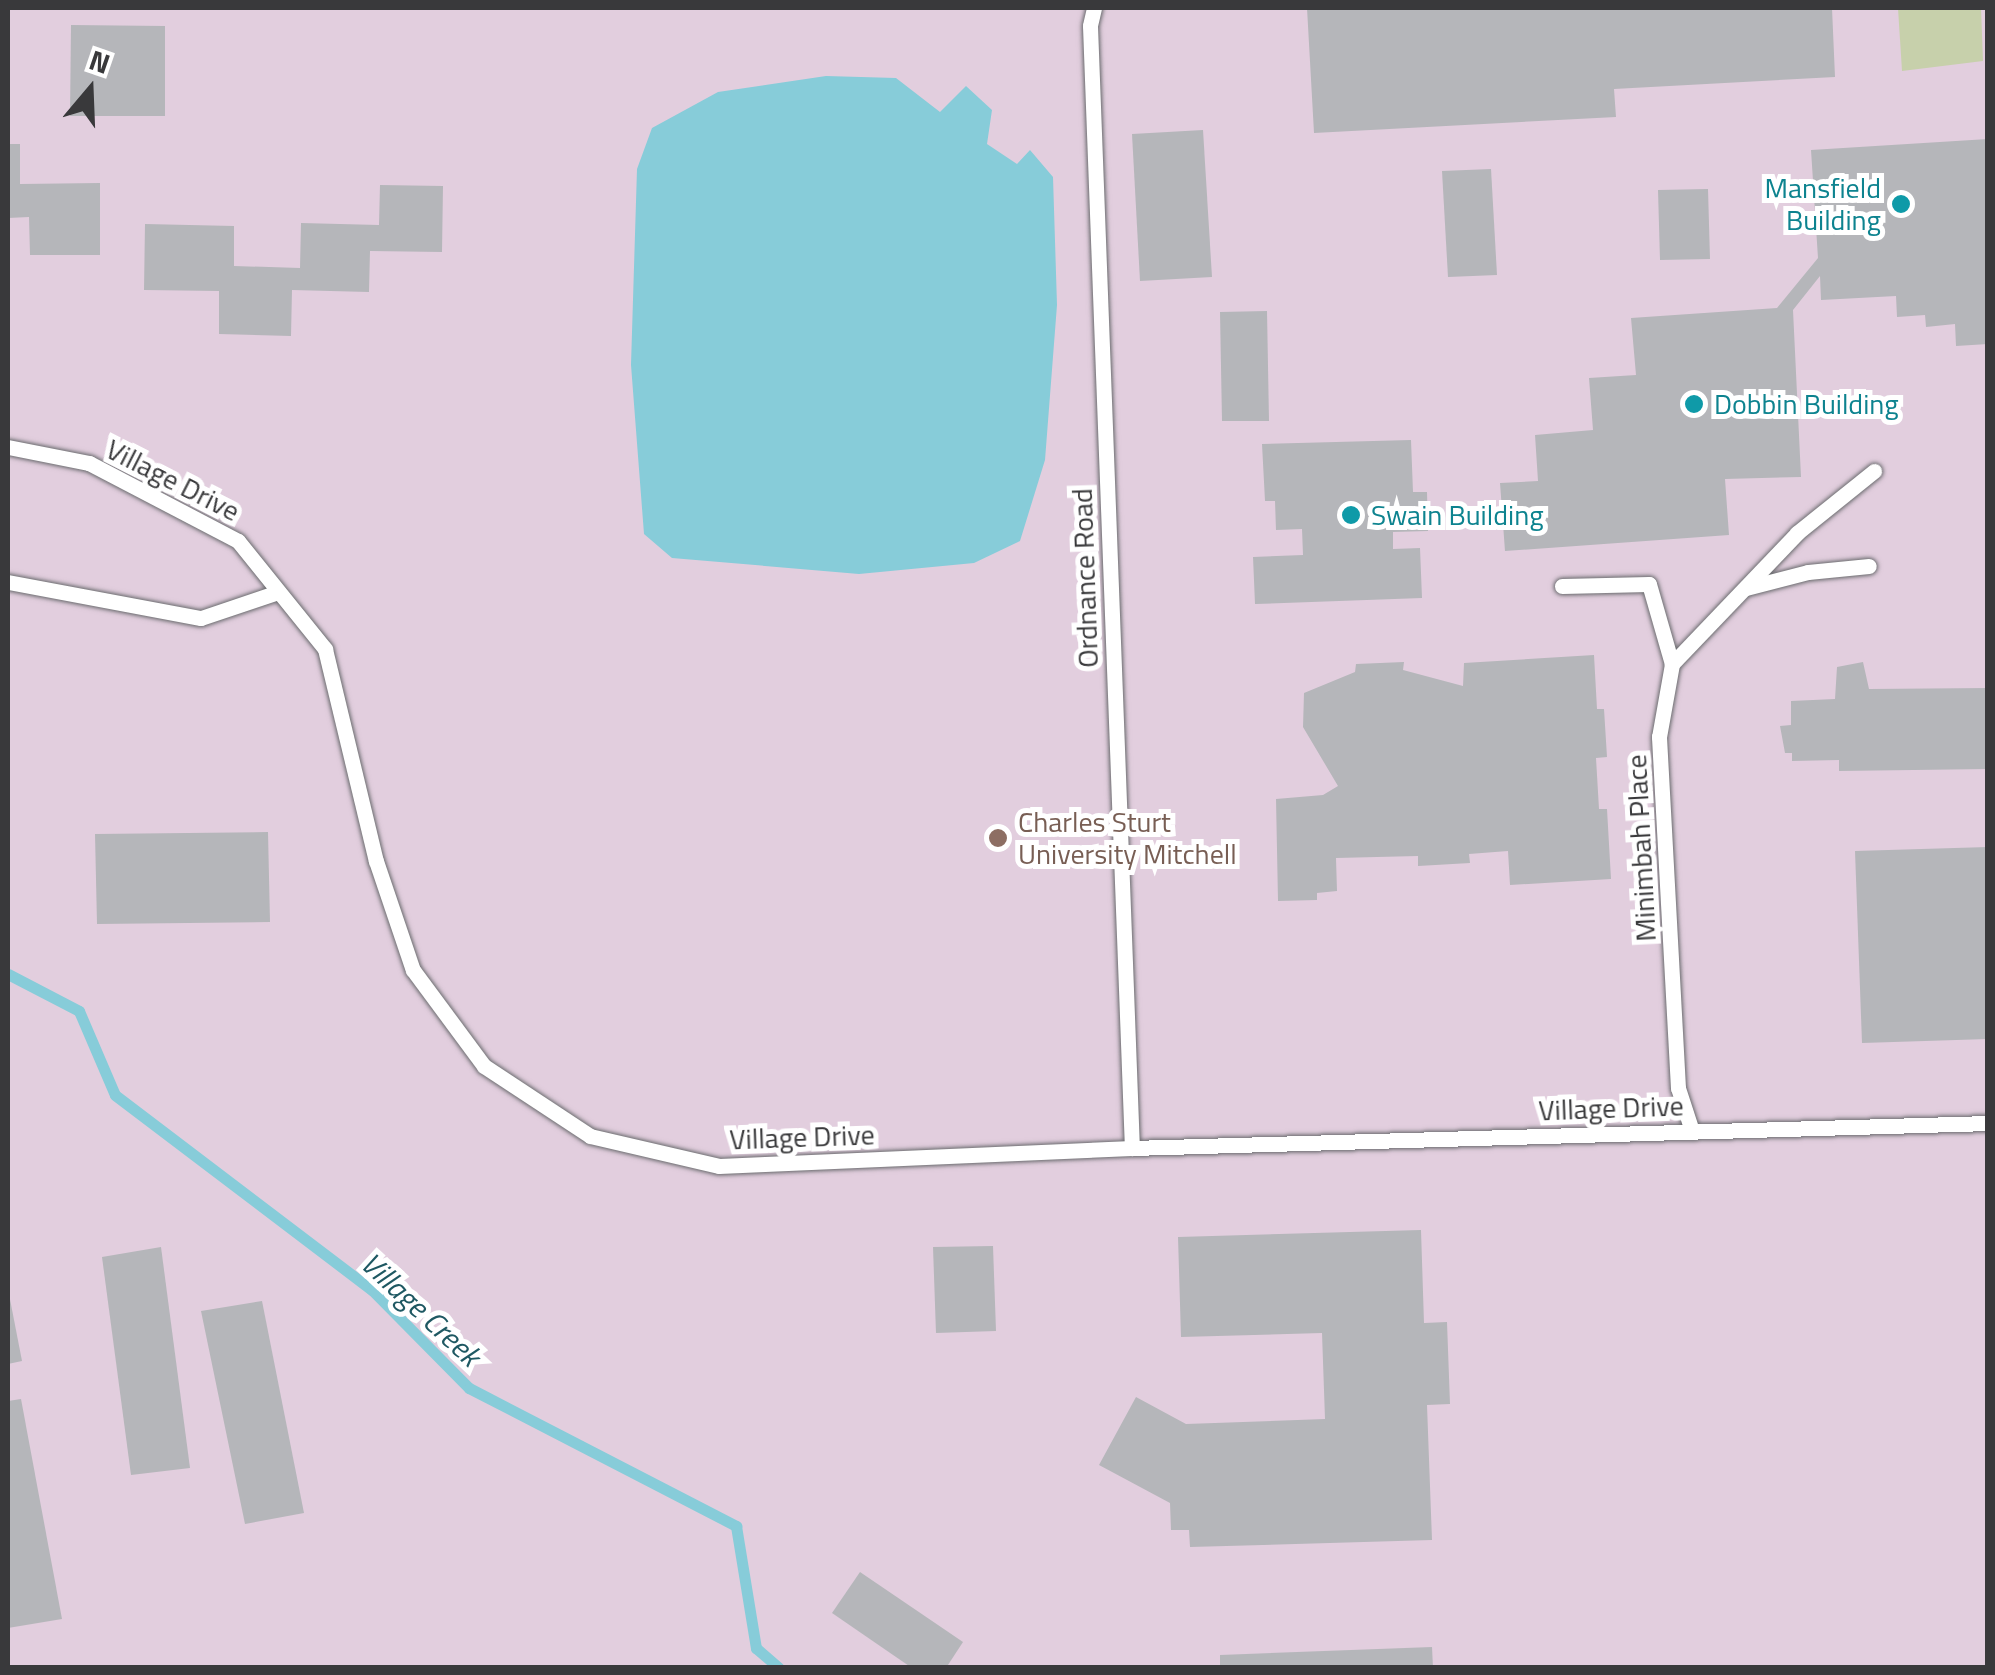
<!DOCTYPE html>
<html>
<head>
<meta charset="utf-8">
<style>
  body { margin:0 }
  #map { position:relative; width:1995px; height:1675px; overflow:hidden; background:#dedfe2; font-family:"Titillium Web",sans-serif }
  div>[style] { position:absolute }
  .education>* { inset:0; background:#e2cede }
  .green>* { inset:0; background:#c7d0ab }
  .water>* { inset:0; background:#87ccd9 }
  .stream>* { height:11px; margin:-5.5px; padding:0 5.5px; transform-origin:5.5px; border-radius:5.5px; background:#87ccd9 }
  .building>* { inset:0; background:#b5b6ba }
  .roads { filter:drop-shadow(0 0 2px #6b6c6f) drop-shadow(0 0 2px #6b6c6f) }
  .service>* { height:15px; margin:-7.5px; padding:0 7.5px; transform-origin:7.5px; border-radius:7.5px; background:#fff }
  .dots>* { width:28px; height:28px; translate:-50% -50%; box-sizing:border-box; border:5px solid #fff; border-radius:50% }
  span { translate:-50% -50%; white-space:nowrap; text-align:center; line-height:1.15; -webkit-text-stroke:10px #fff; paint-order:stroke }
  .culture-label { font-size:28px; color:#0d838f }
  .right { translate:-100% -50%; text-align:right }
  .left { translate:0 -50%; text-align:left }
  .street-label { font-size:28px; color:#39393b }
  .education-label { font-size:28px; color:#785e54 }
  .water-label { font-size:30px; color:#1e5862; font-style:italic }
  .frame { position:absolute; inset:0; border:10px solid #39393b; pointer-events:none }
  .north { position:absolute; left:40px; top:40px; width:100px; height:100px; -webkit-text-stroke:8px #fff; paint-order:stroke; rotate:19deg; font-size:28px; font-weight:700; line-height:40px; text-align:center; color:#39393b }
  .north::after { content:''; display:block; margin:auto; width:35px; height:45px; background:#39393b; clip-path:polygon(50% 0,100% 100%,50% 72%,0 100%) }
</style>
</head>
<body>
<div id="map">
  <div class="education">
    <i style="clip-path:polygon(8px 8px,1987px 8px,1987px 1667px,8px 1667px)"></i>
  </div>
  <div class="green">
    <i style="clip-path:polygon(1898px 8px,1981px 8px,1983px 61px,1902px 71px)"></i>
  </div>
  <div class="water">
    <i style="clip-path:polygon(826px 76px,896px 78px,940px 112px,966px 86px,992px 110px,987px 144px,1017px 164px,1030px 150px,1053px 177px,1057px 305px,1045px 460px,1020px 541px,974px 563px,859px 574px,672px 558px,644px 534px,631px 365px,637px 169px,652px 128px,718px 92px)"></i>
  </div>
  <div class="stream">
    <i style="left:8px;top:974px;width:80px;rotate:27.5deg"></i>
    <i style="left:79px;top:1011px;width:91px;rotate:66.8deg"></i>
    <i style="left:115px;top:1095px;width:323px;rotate:37.2deg"></i>
    <i style="left:372px;top:1290px;width:138px;rotate:45.3deg"></i>
    <i style="left:469px;top:1388px;width:301px;rotate:27.3deg"></i>
    <i style="left:736px;top:1526px;width:124px;rotate:80.7deg"></i>
    <i style="left:756px;top:1648px;width:30px;rotate:41deg"></i>
  </div>
  <div class="building">
    <i style="clip-path:polygon(1307px 8px,1832px 8px,1835px 77px,1614px 89px,1616px 117px,1314px 133px)"></i>
    <i style="clip-path:polygon(71px 25px,165px 26px,165px 116px,70px 116px)"></i>
    <i style="clip-path:polygon(1203px 130px,1212px 277px,1140px 281px,1132px 134px)"></i>
    <i style="clip-path:polygon(1988px 139px,1988px 344px,1956px 346px,1955px 324px,1926px 327px,1925px 315px,1897px 317px,1896px 296px,1821px 300px,1820px 276px,1793px 310px,1801px 477px,1725px 479px,1729px 535px,1505px 551px,1500px 483px,1538px 481px,1535px 435px,1593px 430px,1589px 378px,1636px 375px,1631px 318px,1777px 308px,1818px 258px,1811px 150px)"></i>
    <i style="clip-path:polygon(8px 144px,20px 144px,20px 184px,100px 183px,100px 255px,30px 255px,29px 217px,8px 218px)"></i>
    <i style="clip-path:polygon(1491px 169px,1497px 275px,1448px 277px,1442px 171px)"></i>
    <i style="clip-path:polygon(380px 185px,443px 186px,442px 252px,370px 251px,369px 292px,292px 290px,291px 336px,219px 334px,219px 291px,144px 290px,145px 224px,234px 226px,234px 266px,300px 268px,301px 223px,379px 225px)"></i>
    <i style="clip-path:polygon(1708px 189px,1710px 259px,1660px 260px,1658px 190px)"></i>
    <i style="clip-path:polygon(1267px 311px,1269px 421px,1222px 421px,1220px 312px)"></i>
    <i style="clip-path:polygon(1411px 440px,1413px 492px,1427px 492px,1428px 531px,1393px 532px,1393px 549px,1420px 548px,1422px 598px,1255px 604px,1253px 557px,1303px 555px,1302px 529px,1276px 530px,1275px 501px,1265px 501px,1262px 444px)"></i>
    <i style="clip-path:polygon(1594px 655px,1597px 709px,1604px 709px,1607px 757px,1596px 758px,1599px 809px,1607px 809px,1611px 879px,1510px 885px,1508px 851px,1469px 854px,1470px 863px,1418px 866px,1418px 856px,1336px 858px,1337px 891px,1317px 893px,1317px 900px,1278px 901px,1276px 799px,1323px 795px,1338px 786px,1303px 727px,1304px 693px,1355px 672px,1356px 664px,1404px 662px,1403px 670px,1463px 686px,1464px 663px)"></i>
    <i style="clip-path:polygon(1863px 662px,1869px 689px,1988px 688px,1988px 769px,1839px 771px,1839px 760px,1792px 761px,1792px 753px,1785px 753px,1780px 726px,1791px 725px,1791px 701px,1835px 699px,1837px 667px)"></i>
    <i style="clip-path:polygon(268px 832px,270px 922px,97px 924px,95px 834px)"></i>
    <i style="clip-path:polygon(1988px 847px,1988px 1039px,1862px 1043px,1855px 851px)"></i>
    <i style="clip-path:polygon(1421px 1230px,1424px 1323px,1447px 1322px,1450px 1404px,1427px 1405px,1432px 1540px,1190px 1547px,1189px 1530px,1171px 1530px,1170px 1503px,1099px 1465px,1136px 1397px,1186px 1424px,1325px 1419px,1322px 1333px,1181px 1337px,1178px 1237px)"></i>
    <i style="clip-path:polygon(993px 1246px,996px 1331px,936px 1333px,933px 1247px)"></i>
    <i style="clip-path:polygon(161px 1247px,190px 1468px,131px 1475px,102px 1257px)"></i>
    <i style="clip-path:polygon(8px 1289px,22px 1361px,8px 1364px)"></i>
    <i style="clip-path:polygon(262px 1301px,304px 1513px,245px 1524px,201px 1311px)"></i>
    <i style="clip-path:polygon(21px 1399px,62px 1619px,8px 1628px,8px 1401px)"></i>
    <i style="clip-path:polygon(860px 1572px,963px 1642px,946px 1668px,912px 1668px,832px 1613px)"></i>
    <i style="clip-path:polygon(1432px 1647px,1433px 1668px,1220px 1668px,1220px 1655px)"></i>
  </div>
  <div class="roads">
    <div class="service">
      <i style="left:1094px;top:8px;width:18px;rotate:103deg"></i>
      <i style="left:1090px;top:26px;width:1123px;rotate:87.86deg"></i>
      <i style="left:8px;top:447px;width:83px;rotate:11.2deg"></i>
      <i style="left:89px;top:463px;width:168px;rotate:27.6deg"></i>
      <i style="left:238px;top:541px;width:139px;rotate:51.1deg"></i>
      <i style="left:325px;top:649px;width:218px;rotate:76.5deg"></i>
      <i style="left:376px;top:861px;width:115px;rotate:71.3deg"></i>
      <i style="left:413px;top:970px;width:119px;rotate:53.5deg"></i>
      <i style="left:484px;top:1066px;width:127px;rotate:33.4deg"></i>
      <i style="left:590px;top:1136px;width:132px;rotate:13.1deg"></i>
      <i style="left:719px;top:1166px;width:413px;rotate:-2.5deg"></i>
      <i style="left:1132px;top:1148px;width:856px;rotate:-1.67deg"></i>
      <i style="left:8px;top:582px;width:196px;rotate:10.6deg"></i>
      <i style="left:201px;top:618px;width:81px;rotate:-18.7deg"></i>
      <i style="left:1562px;top:586px;width:87px;rotate:-1.3deg"></i>
      <i style="left:1649px;top:584px;width:83px;rotate:74deg"></i>
      <i style="left:1746px;top:588px;width:64px;rotate:-14.5deg"></i>
      <i style="left:1808px;top:572px;width:61px;rotate:-5.6deg"></i>
      <i style="left:1692px;top:1131px;width:45px;rotate:-108deg"></i>
      <i style="left:1678px;top:1088px;width:352px;rotate:-93.1deg"></i>
      <i style="left:1659px;top:737px;width:74px;rotate:-79.9deg"></i>
      <i style="left:1672px;top:664px;width:181px;rotate:-46.3deg"></i>
      <i style="left:1797px;top:533px;width:99px;rotate:-38.8deg"></i>
    </div>
  </div>
  <div class="dots">
    <i style="left:1901px;top:204px;background:#0f9aa8"></i>
    <i style="left:1694px;top:404px;background:#0f9aa8"></i>
    <i style="left:1351px;top:515px;background:#0f9aa8"></i>
    <i style="left:998px;top:838px;background:#8d6e63"></i>
  </div>
  <div class="culture-label">
    <span class="right" style="left:1881px;top:204px">Mansfield<br>Building</span>
    <span class="left" style="left:1714px;top:404px">Dobbin Building</span>
    <span class="left" style="left:1371px;top:515px">Swain Building</span>
  </div>
  <div class="street-label">
    <span style="left:173px;top:480px;rotate:27deg">Village Drive</span>
    <span style="left:1085px;top:578px;rotate:-92deg">Ordnance Road</span>
    <span style="left:1641px;top:848px;rotate:-93deg">Minimbah Place</span>
    <span style="left:1611px;top:1108px;rotate:-2deg">Village Drive</span>
    <span style="left:802px;top:1137px;rotate:-2deg">Village Drive</span>
  </div>
  <div class="education-label">
    <span class="left" style="left:1018px;top:838px">Charles Sturt<br>University Mitchell</span>
  </div>
  <div class="water-label">
    <span style="left:421px;top:1309px;rotate:43deg">Village Creek</span>
  </div>
  <div class="frame"></div>
  <div class="north">N</div>
</div>
</body>
</html>
